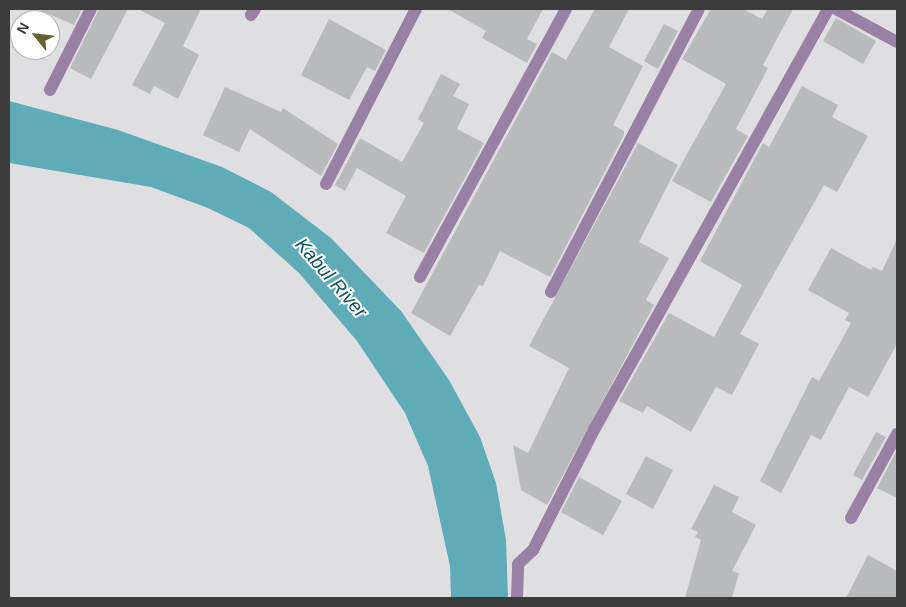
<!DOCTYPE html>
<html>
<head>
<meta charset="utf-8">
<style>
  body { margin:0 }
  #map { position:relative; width:906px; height:607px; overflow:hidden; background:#dfdfe2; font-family:Helvetica,sans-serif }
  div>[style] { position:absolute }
  .water>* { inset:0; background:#60abb8 }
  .building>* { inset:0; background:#b8babc }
  .minor>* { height:12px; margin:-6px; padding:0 6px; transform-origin:6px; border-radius:6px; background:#9980a5 }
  span { translate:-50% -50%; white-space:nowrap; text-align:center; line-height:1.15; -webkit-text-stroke:4px #fff; paint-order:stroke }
  .water-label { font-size:19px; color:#0d515b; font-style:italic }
  .frame { position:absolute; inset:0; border:10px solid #3b3b3c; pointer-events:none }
  .north { position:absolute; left:10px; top:10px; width:50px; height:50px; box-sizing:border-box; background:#fff; border:1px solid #b1b1b1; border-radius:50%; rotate:299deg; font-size:14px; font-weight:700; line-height:20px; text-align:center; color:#3b3b3c }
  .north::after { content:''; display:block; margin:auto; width:18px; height:22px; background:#65622f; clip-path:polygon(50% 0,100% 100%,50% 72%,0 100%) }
</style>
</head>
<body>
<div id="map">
  <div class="water">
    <i style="clip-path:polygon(9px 101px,118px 130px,222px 167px,271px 192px,331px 238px,401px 311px,449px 380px,480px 437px,496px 483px,506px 540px,508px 598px,451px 598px,450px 566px,428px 466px,405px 413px,357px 341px,299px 273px,249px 228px,208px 208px,151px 187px,9px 163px)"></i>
  </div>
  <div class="building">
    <i style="clip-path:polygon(38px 9px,82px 9px,74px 25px)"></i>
    <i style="clip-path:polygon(99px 9px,128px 9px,91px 79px,70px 68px)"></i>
    <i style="clip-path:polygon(138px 9px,201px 9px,183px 46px,199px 55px,178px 99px,154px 86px,150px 94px,132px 85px,165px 23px)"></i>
    <i style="clip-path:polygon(448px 9px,543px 9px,527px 39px,537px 44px,527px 63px,482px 38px,486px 31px)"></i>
    <i style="clip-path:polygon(595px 9px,629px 9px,609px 47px,643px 66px,613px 125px,624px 131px,624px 135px,550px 277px,500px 251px,483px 286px,479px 285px,450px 336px,411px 313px,552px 52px,566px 60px)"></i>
    <i style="clip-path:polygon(711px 9px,743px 9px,762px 19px,768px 9px,793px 9px,763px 65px,768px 68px,736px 129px,748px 136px,711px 202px,672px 181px,726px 84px,682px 59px)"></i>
    <i style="clip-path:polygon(836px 18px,876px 41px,863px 64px,823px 41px)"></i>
    <i style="clip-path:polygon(329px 19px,386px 50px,375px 71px,367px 67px,349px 100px,301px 75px)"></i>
    <i style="clip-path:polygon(664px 24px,678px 31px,658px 69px,644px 61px)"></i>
    <i style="clip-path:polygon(441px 74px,460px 84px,453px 96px,469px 104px,457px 129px,484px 143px,424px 253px,386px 233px,406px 196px,357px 168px,345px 191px,335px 185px,360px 138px,402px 162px,424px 123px,418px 119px)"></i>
    <i style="clip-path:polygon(802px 86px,838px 105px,832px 117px,868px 136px,837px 192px,824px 185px,740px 334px,759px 344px,732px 395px,716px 387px,691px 432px,647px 406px,643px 413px,619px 401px,669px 313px,714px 337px,742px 285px,700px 261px,763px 143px,769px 147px)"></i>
    <i style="clip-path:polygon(225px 87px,281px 112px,283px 108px,338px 144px,321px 176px,250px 129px,239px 152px,203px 135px)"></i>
    <i style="clip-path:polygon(638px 143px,678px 165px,639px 242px,669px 258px,646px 300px,654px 305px,547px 505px,521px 490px,513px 445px,528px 453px,569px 368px,529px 346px)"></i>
    <i style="clip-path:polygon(897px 239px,897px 344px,868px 397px,849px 387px,821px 440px,811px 435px,781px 493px,760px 481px,812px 377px,819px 381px,851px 323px,845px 320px,849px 313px,808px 290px,831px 248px,871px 270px,873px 267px,882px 271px)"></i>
    <i style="clip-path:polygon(876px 432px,886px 437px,862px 480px,853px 475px)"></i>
    <i style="clip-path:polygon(897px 450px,897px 498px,877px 488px)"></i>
    <i style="clip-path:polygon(646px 456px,673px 470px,653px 509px,626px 494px)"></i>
    <i style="clip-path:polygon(579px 477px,622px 501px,603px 535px,561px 512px)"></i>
    <i style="clip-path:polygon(714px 485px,739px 497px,732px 512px,756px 525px,732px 571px,739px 573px,732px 598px,685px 598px,701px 540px,695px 537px,698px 532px,691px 529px)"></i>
    <i style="clip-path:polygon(868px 555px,897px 571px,897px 598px,846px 598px)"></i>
  </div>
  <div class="minor">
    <i style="left:836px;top:9px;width:69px;rotate:28.4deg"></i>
    <i style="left:251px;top:15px;width:7px;rotate:-56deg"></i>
    <i style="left:50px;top:90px;width:91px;rotate:-63.2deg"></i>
    <i style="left:326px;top:184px;width:197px;rotate:-62.8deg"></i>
    <i style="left:420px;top:277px;width:305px;rotate:-61.4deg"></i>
    <i style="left:551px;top:292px;width:319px;rotate:-62.4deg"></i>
    <i style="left:851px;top:518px;width:96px;rotate:-61.3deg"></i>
    <i style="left:517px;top:598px;width:34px;rotate:-88deg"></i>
    <i style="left:518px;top:564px;width:21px;rotate:-43deg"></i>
    <i style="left:533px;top:550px;width:137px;rotate:-63.1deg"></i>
    <i style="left:595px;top:428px;width:479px;rotate:-60.9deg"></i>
  </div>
  <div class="water-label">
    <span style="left:331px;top:278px;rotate:49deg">Kabul River</span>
  </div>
  <div class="frame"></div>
  <div class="north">N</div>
</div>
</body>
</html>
